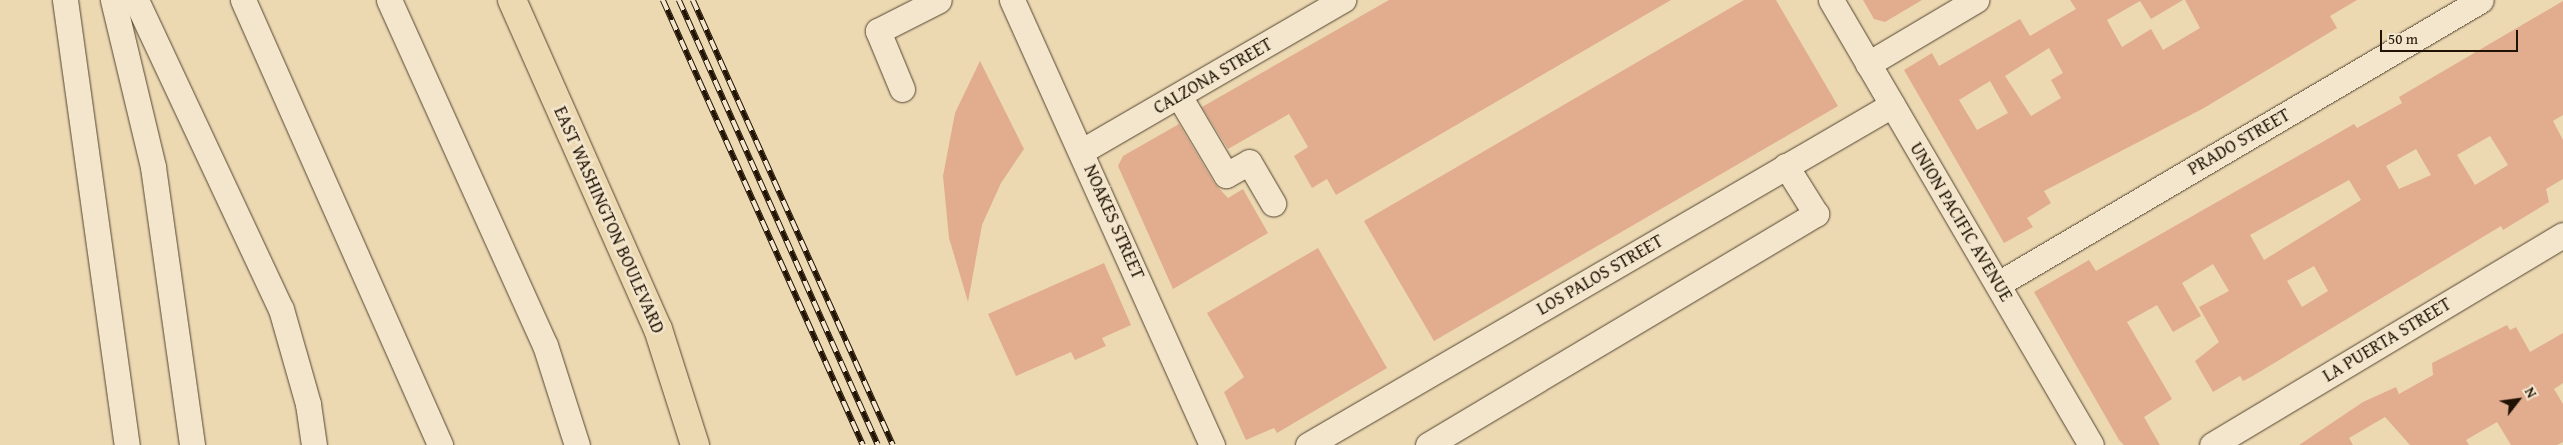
<!DOCTYPE html>
<html>
<head>
<meta charset="utf-8">
<style>
  body { margin:0 }
  #map { position:relative; width:2563px; height:445px; overflow:hidden; background:#ecd9b2; font-family:"Gentium Book Plus",serif }
  div>[style] { position:absolute }
  .building>* { inset:0; background:#e2ac8f }
  .roads { filter:drop-shadow(0 0 1px #544430) drop-shadow(0 0 1px #544430) }
  .minor>* { height:25px; margin:-12.5px; padding:0 12.5px; transform-origin:12.5px; border-radius:12.5px; background:#f3e6cd }
  .major>* { height:28px; margin:-14px; padding:0 14px; transform-origin:14px; border-radius:14px; background:#ecd9b2 }
  .rail>* { height:5.5px; margin-top:-2.75px; transform-origin:0; background:repeating-linear-gradient(90deg,#f3e6cd 0 11px,#211304 0 22px); box-sizing:border-box; border-block:1px solid #211304 }
  span { translate:-50% -50%; white-space:nowrap; text-align:center; line-height:1.15; -webkit-text-stroke:5px #f3e6cd; paint-order:stroke }
  .street-label { font-size:18px; color:#211304 }
  .north { position:absolute; left:2493px; top:375px; width:50px; height:50px; -webkit-text-stroke:4px #f3e6cd; paint-order:stroke; rotate:60deg; font-size:14px; font-weight:700; line-height:20px; text-align:center; color:#211304 }
  .north::after { content:''; display:block; margin:auto; width:18px; height:22px; background:#211304; clip-path:polygon(50% 0,100% 100%,50% 72%,0 100%) }
  .scale { position:absolute; left:2380px; top:30px; width:138px; height:22px; box-sizing:border-box; border:2px solid #211304; border-top:0; padding-left:6px; font-size:15px; line-height:18px; white-space:nowrap; color:#211304; -webkit-text-stroke:4px #f3e6cd; paint-order:stroke }
</style>
</head>
<body>
<div id="map">
  <div class="building">
    <i style="clip-path:polygon(1389px 0,1671px 0,1336px 195px,1327px 179px,1312px 188px,1294px 156px,1308px 147px,1289px 114px,1228px 149px,1202px 107px)"></i>
    <i style="clip-path:polygon(1744px 0,1776px 0,1838px 106px,1434px 341px,1364px 221px)"></i>
    <i style="clip-path:polygon(1863px 0,1922px 0,1885px 22px,1874px 19px)"></i>
    <i style="clip-path:polygon(evenodd,2070px 0,2183px 0,2151px 19px,2140px 1px,2107px 20px,2122px 47px,2151px 29px,2163px 50px,2200px 28px,2185px 0,2357px 0,2330px 16px,2337px 28px,2204px 108px,2044px 191px,2051px 203px,2027px 218px,2033px 227px,2004px 243px,1904px 70px,1932px 53px,1939px 66px,2020px 19px,2030px 36px,2076px 9px,2070px 0,2049px 48px,2063px 73px,2051px 80px,2061px 98px,2031px 116px,2005px 76px,2049px 48px,2070px 0,1990px 81px,2008px 113px,1977px 130px,1959px 100px,1990px 81px)"></i>
    <i style="clip-path:polygon(evenodd,2563px 1px,2563px 115px,2553px 121px,2563px 140px,2563px 179px,2546px 189px,2549px 202px,2503px 230px,2501px 226px,2251px 377px,2243px 381px,2240px 376px,2213px 392px,2195px 361px,2219px 342px,2199px 307px,2229px 291px,2213px 264px,2182px 283px,2201px 316px,2173px 332px,2157px 305px,2127px 322px,2172px 399px,2144px 417px,2160px 445px,2124px 445px,2119px 440px,2034px 292px,2089px 260px,2096px 271px,2354px 124px,2357px 128px,2402px 103px,2399px 97px,2563px 1px,2490px 136px,2508px 165px,2475px 185px,2457px 155px,2490px 136px,2563px 1px,2416px 149px,2431px 175px,2399px 189px,2386px 166px,2416px 149px,2563px 1px,2349px 180px,2361px 200px,2264px 260px,2250px 235px,2349px 180px,2563px 1px,2314px 266px,2328px 291px,2302px 307px,2287px 281px,2314px 266px)"></i>
    <i style="clip-path:polygon(980px 61px,1024px 149px,1001px 183px,982px 225px,968px 302px,949px 238px,943px 176px,955px 113px)"></i>
    <i style="clip-path:polygon(1179px 124px,1214px 183px,1228px 198px,1243px 189px,1268px 233px,1173px 289px,1118px 166px,1123px 156px)"></i>
    <i style="clip-path:polygon(1318px 248px,1387px 368px,1277px 433px,1274px 428px,1246px 440px,1224px 392px,1244px 377px,1207px 313px)"></i>
    <i style="clip-path:polygon(1104px 263px,1131px 325px,1102px 338px,1106px 346px,1075px 360px,1071px 352px,1016px 376px,988px 314px)"></i>
    <i style="clip-path:polygon(2507px 325px,2510px 330px,2516px 327px,2530px 352px,2563px 333px,2563px 383px,2554px 389px,2563px 404px,2563px 442px,2557px 445px,2511px 445px,2497px 422px,2466px 440px,2469px 445px,2410px 445px,2385px 417px,2349px 438px,2353px 445px,2299px 445px,2363px 402px,2396px 387px,2399px 394px,2433px 375px,2432px 363px)"></i>
  </div>
  <div class="roads">
    <div class="minor">
      <i style="left:65px;top:0;width:449px;rotate:82.1deg"></i>
      <i style="left:113px;top:0;width:172px;rotate:76.5deg"></i>
      <i style="left:153px;top:167px;width:281px;rotate:82deg"></i>
      <i style="left:136px;top:0;width:341px;rotate:64.9deg"></i>
      <i style="left:281px;top:309px;width:99px;rotate:74.1deg"></i>
      <i style="left:308px;top:404px;width:41px;rotate:81.7deg"></i>
      <i style="left:243px;top:0;width:487px;rotate:66.1deg"></i>
      <i style="left:389px;top:0;width:379px;rotate:65.7deg"></i>
      <i style="left:545px;top:345px;width:105px;rotate:72.3deg"></i>
      <i style="left:1012px;top:0;width:488px;rotate:65.8deg"></i>
      <i style="left:1831px;top:0;width:515px;rotate:59.7deg"></i>
      <i style="left:1868px;top:64px;width:126px;rotate:-30.7deg"></i>
      <i style="left:902px;top:89px;width:63px;rotate:-112.5deg"></i>
      <i style="left:878px;top:31px;width:68px;rotate:-26.9deg"></i>
      <i style="left:1179px;top:96px;width:92px;rotate:59.3deg"></i>
      <i style="left:1226px;top:175px;width:26px;rotate:-29deg"></i>
      <i style="left:1249px;top:162px;width:48px;rotate:59.7deg"></i>
      <i style="left:1082px;top:151px;width:302px;rotate:-30.1deg"></i>
      <i style="left:1998px;top:284px;width:560px;rotate:-30.46deg"></i>
      <i style="left:1308px;top:445px;width:676px;rotate:-30.21deg"></i>
      <i style="left:1428px;top:445px;width:452px;rotate:-30.8deg"></i>
      <i style="left:1816px;top:214px;width:57px;rotate:-122deg"></i>
      <i style="left:2212px;top:445px;width:409px;rotate:-30.9deg"></i>
    </div>
    <div class="major">
      <i style="left:512px;top:0;width:360px;rotate:66.1deg"></i>
      <i style="left:658px;top:329px;width:122px;rotate:72.3deg"></i>
    </div>
  </div>
  <div class="rail">
    <i style="left:663px;top:0;width:488px;rotate:65.8deg"></i>
    <i style="left:679px;top:0;width:487px;rotate:65.9deg"></i>
    <i style="left:693px;top:0;width:488px;rotate:65.8deg"></i>
  </div>
  <div class="street-label">
    <span style="left:1213px;top:76px;rotate:-30deg">CALZONA STREET</span>
    <span style="left:2239px;top:142px;rotate:-30deg">PRADO STREET</span>
    <span style="left:609px;top:220px;rotate:66deg">EAST WASHINGTON BOULEVARD</span>
    <span style="left:1114px;top:222px;rotate:66deg">NOAKES STREET</span>
    <span style="left:1961px;top:222px;rotate:59deg">UNION PACIFIC AVENUE</span>
    <span style="left:1600px;top:275px;rotate:-30deg">LOS PALOS STREET</span>
    <span style="left:2387px;top:340px;rotate:-31deg">LA PUERTA STREET</span>
  </div>
  <div class="north">N</div>
  <div class="scale">50 m</div>
</div>
</body>
</html>
